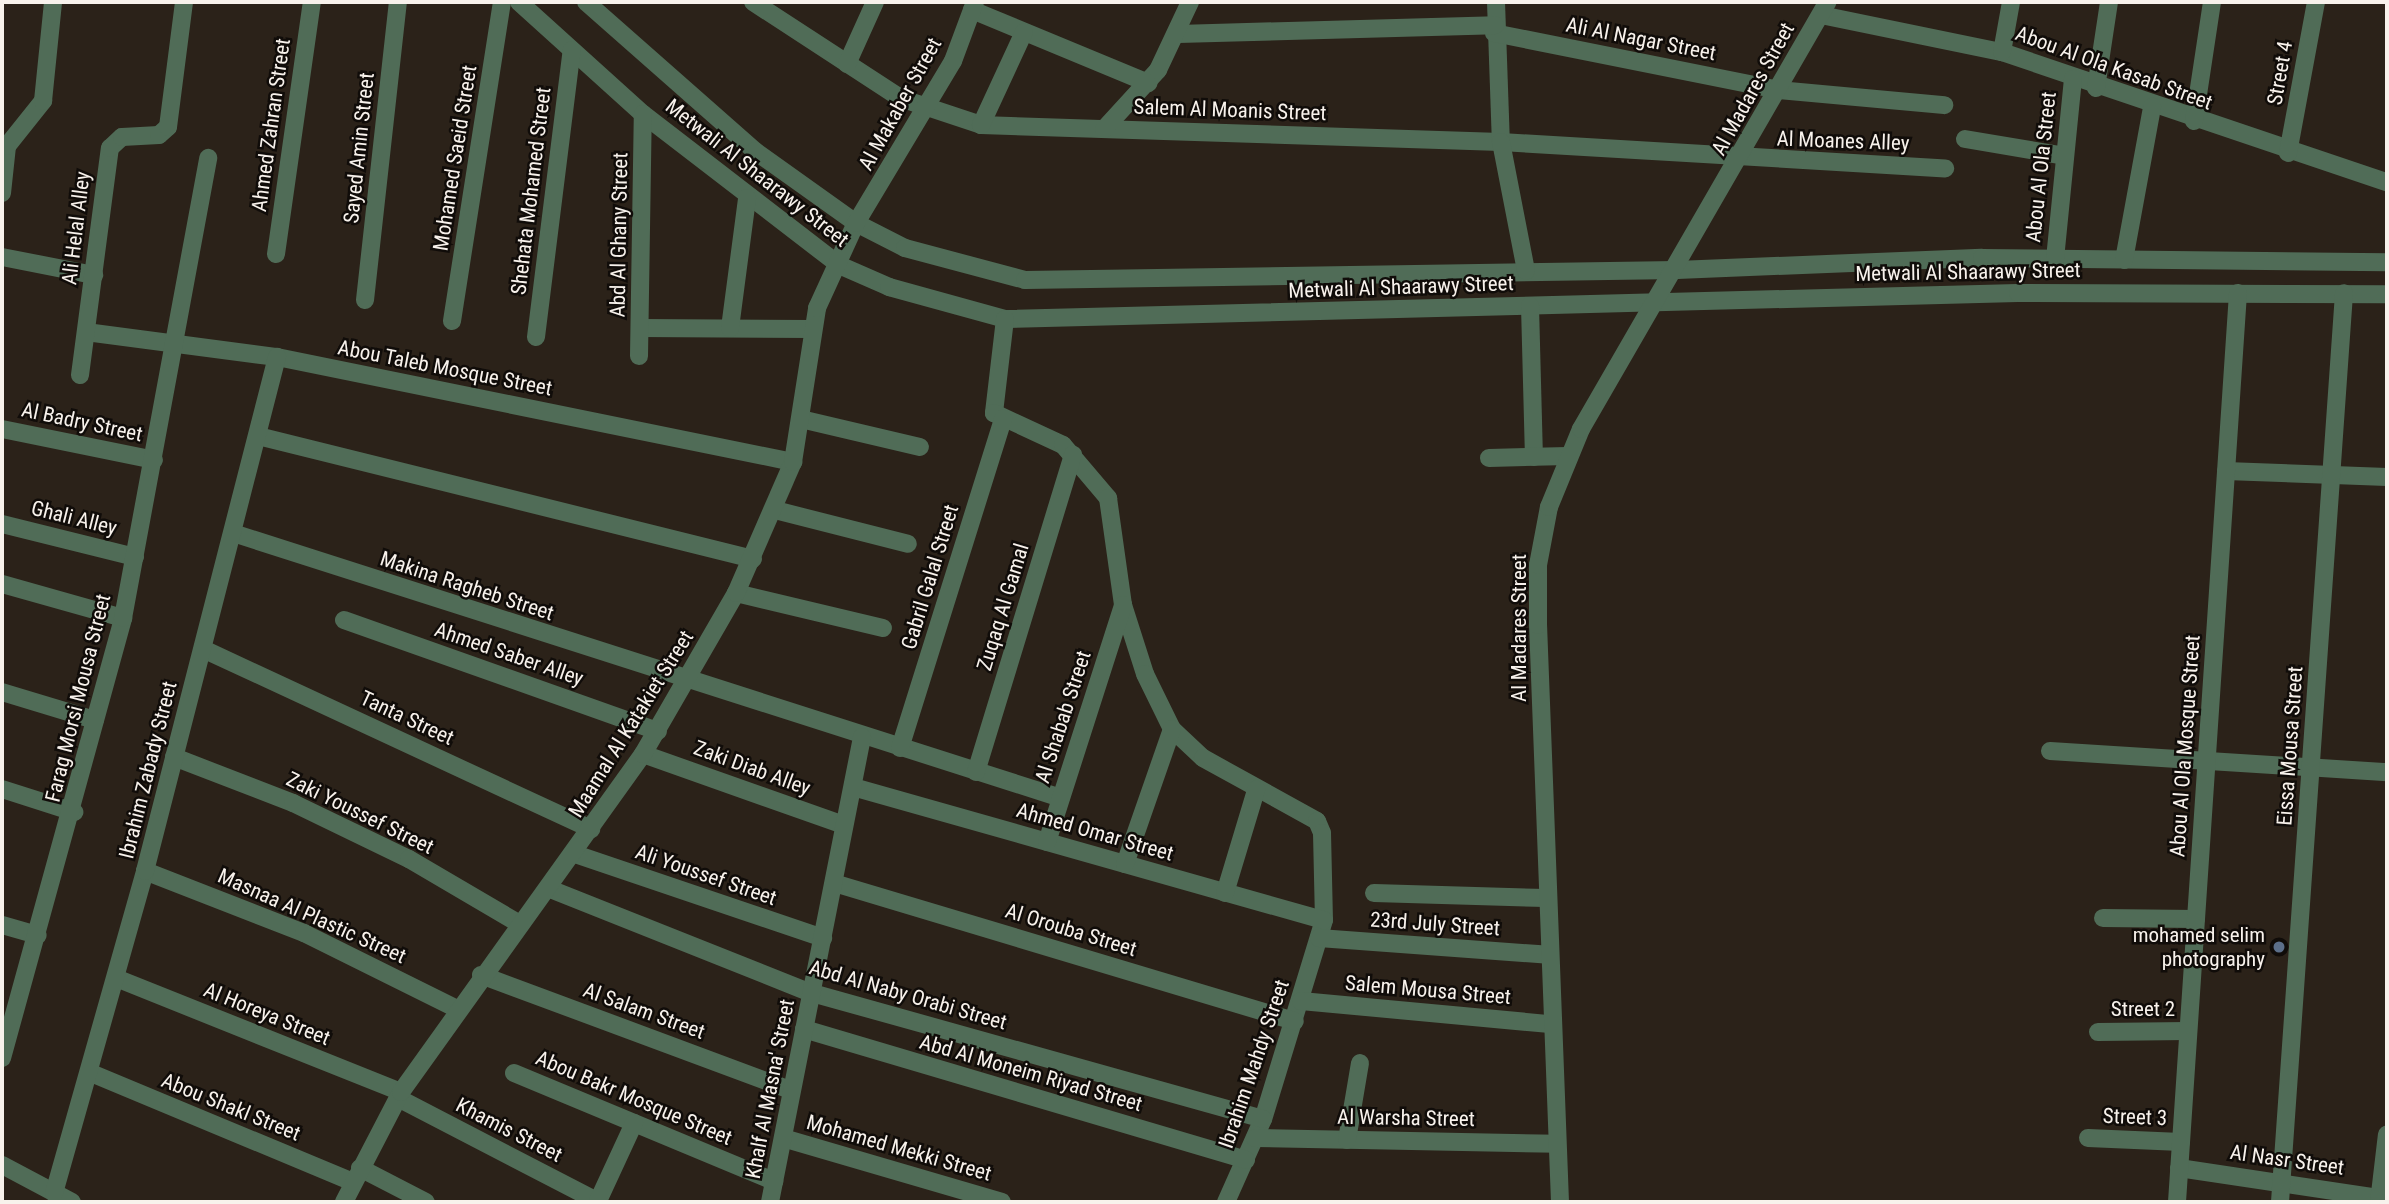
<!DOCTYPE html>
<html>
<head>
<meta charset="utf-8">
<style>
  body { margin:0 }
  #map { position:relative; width:2389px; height:1204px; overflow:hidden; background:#2b2219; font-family:"Roboto Condensed",sans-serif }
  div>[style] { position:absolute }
  .minor>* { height:18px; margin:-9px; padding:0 9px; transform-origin:9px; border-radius:9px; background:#506c57 }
  .dots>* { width:19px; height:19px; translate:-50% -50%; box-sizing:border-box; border:4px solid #100c09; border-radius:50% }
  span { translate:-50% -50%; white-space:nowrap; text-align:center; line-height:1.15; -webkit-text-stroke:5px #100c09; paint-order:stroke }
  .street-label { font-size:21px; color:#f8f2ec }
  .poi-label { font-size:21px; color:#f8f2ec }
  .right { translate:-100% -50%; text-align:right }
  .frame { position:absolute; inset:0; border:4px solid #f8f2ec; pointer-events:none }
</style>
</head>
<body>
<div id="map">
  <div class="minor">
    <i style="left:519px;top:2px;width:167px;rotate:42.1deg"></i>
    <i style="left:643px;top:114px;width:247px;rotate:37.6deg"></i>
    <i style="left:839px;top:265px;width:55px;rotate:23.7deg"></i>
    <i style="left:889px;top:287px;width:120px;rotate:15.4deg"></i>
    <i style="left:1005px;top:319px;width:1013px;rotate:-1.47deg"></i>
    <i style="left:2018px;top:293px;width:369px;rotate:0.2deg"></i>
    <i style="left:586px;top:2px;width:225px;rotate:41.4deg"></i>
    <i style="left:755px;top:151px;width:124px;rotate:35.5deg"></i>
    <i style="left:856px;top:223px;width:55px;rotate:27deg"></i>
    <i style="left:905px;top:248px;width:124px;rotate:14.9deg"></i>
    <i style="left:1025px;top:280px;width:652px;rotate:-0.88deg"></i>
    <i style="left:1677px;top:270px;width:305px;rotate:-2.3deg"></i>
    <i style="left:1982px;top:258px;width:405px;rotate:0.6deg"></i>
    <i style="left:753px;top:2px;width:176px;rotate:33.1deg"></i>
    <i style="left:900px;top:98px;width:85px;rotate:18.4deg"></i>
    <i style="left:981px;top:125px;width:520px;rotate:1.87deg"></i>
    <i style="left:1501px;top:142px;width:445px;rotate:3.4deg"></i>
    <i style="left:1496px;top:2px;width:140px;rotate:88deg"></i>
    <i style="left:1501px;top:142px;width:131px;rotate:79deg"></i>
    <i style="left:972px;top:10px;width:191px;rotate:22.5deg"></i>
    <i style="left:1821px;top:15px;width:185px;rotate:11.6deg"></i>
    <i style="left:2002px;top:52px;width:406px;rotate:18.7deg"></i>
    <i style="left:1494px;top:33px;width:290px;rotate:11.3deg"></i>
    <i style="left:1778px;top:90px;width:167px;rotate:5.2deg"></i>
    <i style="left:1178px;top:34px;width:317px;rotate:-1.6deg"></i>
    <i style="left:2002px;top:52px;width:51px;rotate:-79.8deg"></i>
    <i style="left:847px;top:64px;width:68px;rotate:-65.7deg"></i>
    <i style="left:2096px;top:88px;width:87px;rotate:-81.4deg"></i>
    <i style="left:2194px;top:121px;width:120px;rotate:-81.4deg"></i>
    <i style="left:981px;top:125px;width:102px;rotate:-65.2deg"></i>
    <i style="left:1104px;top:129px;width:80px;rotate:-47.5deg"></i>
    <i style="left:1158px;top:70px;width:75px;rotate:-64.8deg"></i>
    <i style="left:1965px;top:139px;width:101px;rotate:9.6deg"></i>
    <i style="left:2288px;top:153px;width:154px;rotate:-79.5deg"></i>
    <i style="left:2px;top:193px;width:47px;rotate:-83.9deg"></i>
    <i style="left:7px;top:146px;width:58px;rotate:-51.3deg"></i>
    <i style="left:43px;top:101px;width:100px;rotate:-84.2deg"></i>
    <i style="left:276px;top:254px;width:255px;rotate:-81.9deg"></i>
    <i style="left:2px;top:257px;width:94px;rotate:11.1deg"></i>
    <i style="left:2055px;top:259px;width:181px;rotate:-84.3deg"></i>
    <i style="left:2124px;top:260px;width:156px;rotate:-79.6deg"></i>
    <i style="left:365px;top:300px;width:300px;rotate:-83.7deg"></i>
    <i style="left:1530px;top:306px;width:151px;rotate:88.5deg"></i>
    <i style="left:1005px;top:319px;width:95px;rotate:96.7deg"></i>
    <i style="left:994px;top:413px;width:76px;rotate:24.9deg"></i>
    <i style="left:1063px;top:445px;width:70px;rotate:49.7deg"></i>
    <i style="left:1108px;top:498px;width:108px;rotate:82deg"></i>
    <i style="left:1123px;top:605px;width:72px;rotate:72.3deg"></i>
    <i style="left:1145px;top:674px;width:61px;rotate:63.9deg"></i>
    <i style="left:1172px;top:729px;width:42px;rotate:43.1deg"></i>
    <i style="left:1203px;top:758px;width:130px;rotate:28.9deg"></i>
    <i style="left:1317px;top:821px;width:13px;rotate:67deg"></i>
    <i style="left:1322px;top:833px;width:87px;rotate:88.7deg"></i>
    <i style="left:1324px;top:920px;width:208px;rotate:107deg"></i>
    <i style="left:1263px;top:1119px;width:91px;rotate:114deg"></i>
    <i style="left:452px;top:321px;width:323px;rotate:-81.1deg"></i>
    <i style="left:640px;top:328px;width:171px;rotate:0.3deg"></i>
    <i style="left:730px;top:328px;width:131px;rotate:-82.5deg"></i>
    <i style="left:86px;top:332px;width:193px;rotate:7.5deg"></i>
    <i style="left:277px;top:357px;width:527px;rotate:11.5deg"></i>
    <i style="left:536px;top:337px;width:289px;rotate:-82.9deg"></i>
    <i style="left:639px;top:356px;width:242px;rotate:-89.1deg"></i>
    <i style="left:80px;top:375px;width:229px;rotate:-82.5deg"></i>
    <i style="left:110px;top:148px;width:16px;rotate:-43deg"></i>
    <i style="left:122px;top:137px;width:37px;rotate:-3deg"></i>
    <i style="left:159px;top:135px;width:12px;rotate:-42deg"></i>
    <i style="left:168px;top:127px;width:126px;rotate:-82.7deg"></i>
    <i style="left:805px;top:420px;width:118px;rotate:13.2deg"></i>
    <i style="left:2px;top:429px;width:155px;rotate:11.5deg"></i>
    <i style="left:258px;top:436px;width:510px;rotate:13.95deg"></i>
    <i style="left:1489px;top:458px;width:79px;rotate:-1.5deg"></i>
    <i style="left:2226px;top:471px;width:161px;rotate:2.1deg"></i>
    <i style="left:775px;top:510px;width:137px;rotate:14.3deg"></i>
    <i style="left:2px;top:524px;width:137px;rotate:13.9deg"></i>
    <i style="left:233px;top:533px;width:869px;rotate:17.75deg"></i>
    <i style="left:2px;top:584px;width:126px;rotate:15.7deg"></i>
    <i style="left:736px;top:593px;width:151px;rotate:13.4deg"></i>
    <i style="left:344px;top:620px;width:333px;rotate:19.5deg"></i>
    <i style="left:203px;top:649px;width:428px;rotate:24.9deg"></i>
    <i style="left:2px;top:692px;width:97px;rotate:16.8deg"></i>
    <i style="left:900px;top:748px;width:345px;rotate:-72.6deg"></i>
    <i style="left:2050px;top:751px;width:338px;rotate:3.6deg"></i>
    <i style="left:643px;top:754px;width:213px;rotate:19.5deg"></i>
    <i style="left:174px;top:757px;width:128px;rotate:21.1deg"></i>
    <i style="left:293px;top:803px;width:129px;rotate:25.8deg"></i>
    <i style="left:409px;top:859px;width:129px;rotate:30.4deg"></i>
    <i style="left:976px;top:772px;width:332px;rotate:-73deg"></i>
    <i style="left:853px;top:787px;width:489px;rotate:15.8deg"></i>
    <i style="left:2px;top:789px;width:76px;rotate:17.7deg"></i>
    <i style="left:1047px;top:842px;width:249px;rotate:-72.2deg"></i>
    <i style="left:575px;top:854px;width:262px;rotate:18.7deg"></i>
    <i style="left:1125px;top:864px;width:143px;rotate:-70.8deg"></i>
    <i style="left:145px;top:871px;width:171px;rotate:21.3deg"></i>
    <i style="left:304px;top:933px;width:171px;rotate:26.4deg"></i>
    <i style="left:834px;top:883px;width:481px;rotate:16.7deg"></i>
    <i style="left:550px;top:889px;width:282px;rotate:21.7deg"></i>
    <i style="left:812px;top:993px;width:468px;rotate:15.6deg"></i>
    <i style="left:1225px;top:893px;width:108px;rotate:-73.2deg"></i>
    <i style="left:1374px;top:893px;width:172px;rotate:1.7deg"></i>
    <i style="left:2103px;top:918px;width:93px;rotate:0.6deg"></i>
    <i style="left:2px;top:925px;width:37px;rotate:16deg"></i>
    <i style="left:1319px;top:938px;width:230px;rotate:4.2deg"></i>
    <i style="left:481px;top:975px;width:331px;rotate:20.4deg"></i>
    <i style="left:116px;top:978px;width:307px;rotate:21.8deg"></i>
    <i style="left:1301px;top:1001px;width:250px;rotate:5.3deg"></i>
    <i style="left:804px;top:1029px;width:461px;rotate:16.5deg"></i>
    <i style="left:2098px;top:1032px;width:90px;rotate:-0.6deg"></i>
    <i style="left:2px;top:1058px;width:456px;rotate:-74.6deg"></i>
    <i style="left:123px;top:618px;width:468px;rotate:-79.5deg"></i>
    <i style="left:91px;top:1073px;width:284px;rotate:22.6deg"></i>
    <i style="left:514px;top:1073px;width:282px;rotate:22.6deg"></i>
    <i style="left:398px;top:1098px;width:226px;rotate:27.4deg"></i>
    <i style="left:783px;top:1138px;width:228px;rotate:16.3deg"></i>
    <i style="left:1255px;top:1138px;width:302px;rotate:1.1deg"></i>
    <i style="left:2088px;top:1138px;width:93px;rotate:2.5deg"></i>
    <i style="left:1347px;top:1140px;width:78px;rotate:-80.4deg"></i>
    <i style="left:2px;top:1165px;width:79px;rotate:27.9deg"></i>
    <i style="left:360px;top:1168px;width:74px;rotate:27.3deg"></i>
    <i style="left:2179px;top:1168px;width:210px;rotate:8.5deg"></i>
    <i style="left:54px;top:1193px;width:335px;rotate:-74.2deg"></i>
    <i style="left:145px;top:871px;width:531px;rotate:-75.6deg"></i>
    <i style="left:598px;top:1201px;width:86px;rotate:-65.2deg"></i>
    <i style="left:344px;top:1202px;width:124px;rotate:-62.6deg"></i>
    <i style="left:401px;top:1092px;width:416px;rotate:-54.4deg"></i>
    <i style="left:643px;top:754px;width:186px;rotate:-60deg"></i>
    <i style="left:736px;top:593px;width:143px;rotate:-66.5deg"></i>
    <i style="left:793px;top:462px;width:156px;rotate:-81.1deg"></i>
    <i style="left:817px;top:308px;width:94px;rotate:-65.4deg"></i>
    <i style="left:856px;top:223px;width:189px;rotate:-59.1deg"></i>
    <i style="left:953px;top:61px;width:63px;rotate:-69.6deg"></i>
    <i style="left:770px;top:1202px;width:474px;rotate:-78.8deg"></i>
    <i style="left:1560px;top:1202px;width:577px;rotate:-92.18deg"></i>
    <i style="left:1538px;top:625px;width:60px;rotate:-90deg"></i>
    <i style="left:1538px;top:565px;width:59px;rotate:-79.3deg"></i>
    <i style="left:1549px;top:507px;width:84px;rotate:-67.7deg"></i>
    <i style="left:1581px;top:429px;width:493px;rotate:-60deg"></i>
    <i style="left:2177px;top:1202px;width:911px;rotate:-86.16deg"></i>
    <i style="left:2280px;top:1202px;width:911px;rotate:-85.97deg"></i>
    <i style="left:2379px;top:1202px;width:68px;rotate:-83.3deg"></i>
  </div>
  <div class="dots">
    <i style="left:2279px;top:947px;background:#5c6f8a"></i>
  </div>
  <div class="street-label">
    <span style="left:1641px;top:39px;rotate:11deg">Ali Al Nagar Street</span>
    <span style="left:2114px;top:68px;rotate:20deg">Abou Al Ola Kasab Street</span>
    <span style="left:2280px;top:73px;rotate:-80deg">Street 4</span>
    <span style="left:1753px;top:89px;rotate:-61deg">Al Madares Street</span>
    <span style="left:900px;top:104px;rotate:-61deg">Al Makaber Street</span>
    <span style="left:1230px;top:110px;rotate:2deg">Salem Al Moanis Street</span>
    <span style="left:271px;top:125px;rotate:-82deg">Ahmed Zahran Street</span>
    <span style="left:1843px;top:141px;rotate:2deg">Al Moanes Alley</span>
    <span style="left:359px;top:148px;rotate:-84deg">Sayed Amin Street</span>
    <span style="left:455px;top:158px;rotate:-81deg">Mohamed Saeid Street</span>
    <span style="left:2041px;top:167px;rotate:-84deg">Abou Al Ola Street</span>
    <span style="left:757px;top:173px;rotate:38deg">Metwali Al Shaarawy Street</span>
    <span style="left:531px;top:191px;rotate:-83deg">Shehata Mohamed Street</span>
    <span style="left:76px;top:228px;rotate:-83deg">Ali Helal Alley</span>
    <span style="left:619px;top:235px;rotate:-89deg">Abd Al Ghany Street</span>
    <span style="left:1968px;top:272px;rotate:-1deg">Metwali Al Shaarawy Street</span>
    <span style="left:1401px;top:287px;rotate:-2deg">Metwali Al Shaarawy Street</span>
    <span style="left:445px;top:368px;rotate:11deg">Abou Taleb Mosque Street</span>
    <span style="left:82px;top:422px;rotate:12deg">Al Badry Street</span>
    <span style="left:74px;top:518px;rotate:14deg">Ghali Alley</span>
    <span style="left:930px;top:577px;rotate:-73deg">Gabril Galal Street</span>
    <span style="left:467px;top:586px;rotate:18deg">Makina Ragheb Street</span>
    <span style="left:1003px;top:607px;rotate:-73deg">Zuqaq Al Gamal</span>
    <span style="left:1519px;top:628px;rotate:-90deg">Al Madares Street</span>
    <span style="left:509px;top:654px;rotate:19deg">Ahmed Saber Alley</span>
    <span style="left:78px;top:698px;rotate:-76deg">Farag Morsi Mousa Street</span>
    <span style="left:1063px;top:717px;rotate:-72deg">Al Shabab Street</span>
    <span style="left:407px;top:718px;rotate:25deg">Tanta Street</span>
    <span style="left:631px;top:724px;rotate:-58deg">Maamal Al Katakiet Street</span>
    <span style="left:2185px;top:746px;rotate:-86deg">Abou Al Ola Mosque Street</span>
    <span style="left:2290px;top:746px;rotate:-86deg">Eissa Mousa Street</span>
    <span style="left:752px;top:768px;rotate:20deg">Zaki Diab Alley</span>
    <span style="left:148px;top:770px;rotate:-76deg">Ibrahim Zabady Street</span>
    <span style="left:360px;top:813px;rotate:26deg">Zaki Youssef Street</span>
    <span style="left:1095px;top:832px;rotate:16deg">Ahmed Omar Street</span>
    <span style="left:706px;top:875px;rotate:19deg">Ali Youssef Street</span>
    <span style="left:312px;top:916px;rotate:24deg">Masnaa Al Plastic Street</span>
    <span style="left:1435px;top:924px;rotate:4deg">23rd July Street</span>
    <span style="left:1071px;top:930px;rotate:17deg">Al Orouba Street</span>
    <span style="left:1428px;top:990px;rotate:5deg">Salem Mousa Street</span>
    <span style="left:908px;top:995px;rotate:16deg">Abd Al Naby Orabi Street</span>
    <span style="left:2143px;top:1009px">Street 2</span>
    <span style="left:644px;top:1011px;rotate:20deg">Al Salam Street</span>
    <span style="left:267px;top:1014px;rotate:22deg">Al Horeya Street</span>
    <span style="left:1254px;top:1064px;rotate:-71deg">Ibrahim Mahdy Street</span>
    <span style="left:1031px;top:1073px;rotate:16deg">Abd Al Moneim Riyad Street</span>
    <span style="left:770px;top:1089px;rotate:-79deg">Khalf Al Masna' Street</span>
    <span style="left:634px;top:1098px;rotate:23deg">Abou Bakr Mosque Street</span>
    <span style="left:231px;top:1107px;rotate:22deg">Abou Shakl Street</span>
    <span style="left:2135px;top:1117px;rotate:2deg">Street 3</span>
    <span style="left:1406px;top:1118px;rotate:1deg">Al Warsha Street</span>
    <span style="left:509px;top:1130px;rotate:27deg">Khamis Street</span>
    <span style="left:899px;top:1148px;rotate:16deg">Mohamed Mekki Street</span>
    <span style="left:2287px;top:1160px;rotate:8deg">Al Nasr Street</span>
  </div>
  <div class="poi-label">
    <span class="right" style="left:2265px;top:947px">mohamed selim<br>photography</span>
  </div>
  <div class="frame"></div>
</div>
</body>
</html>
